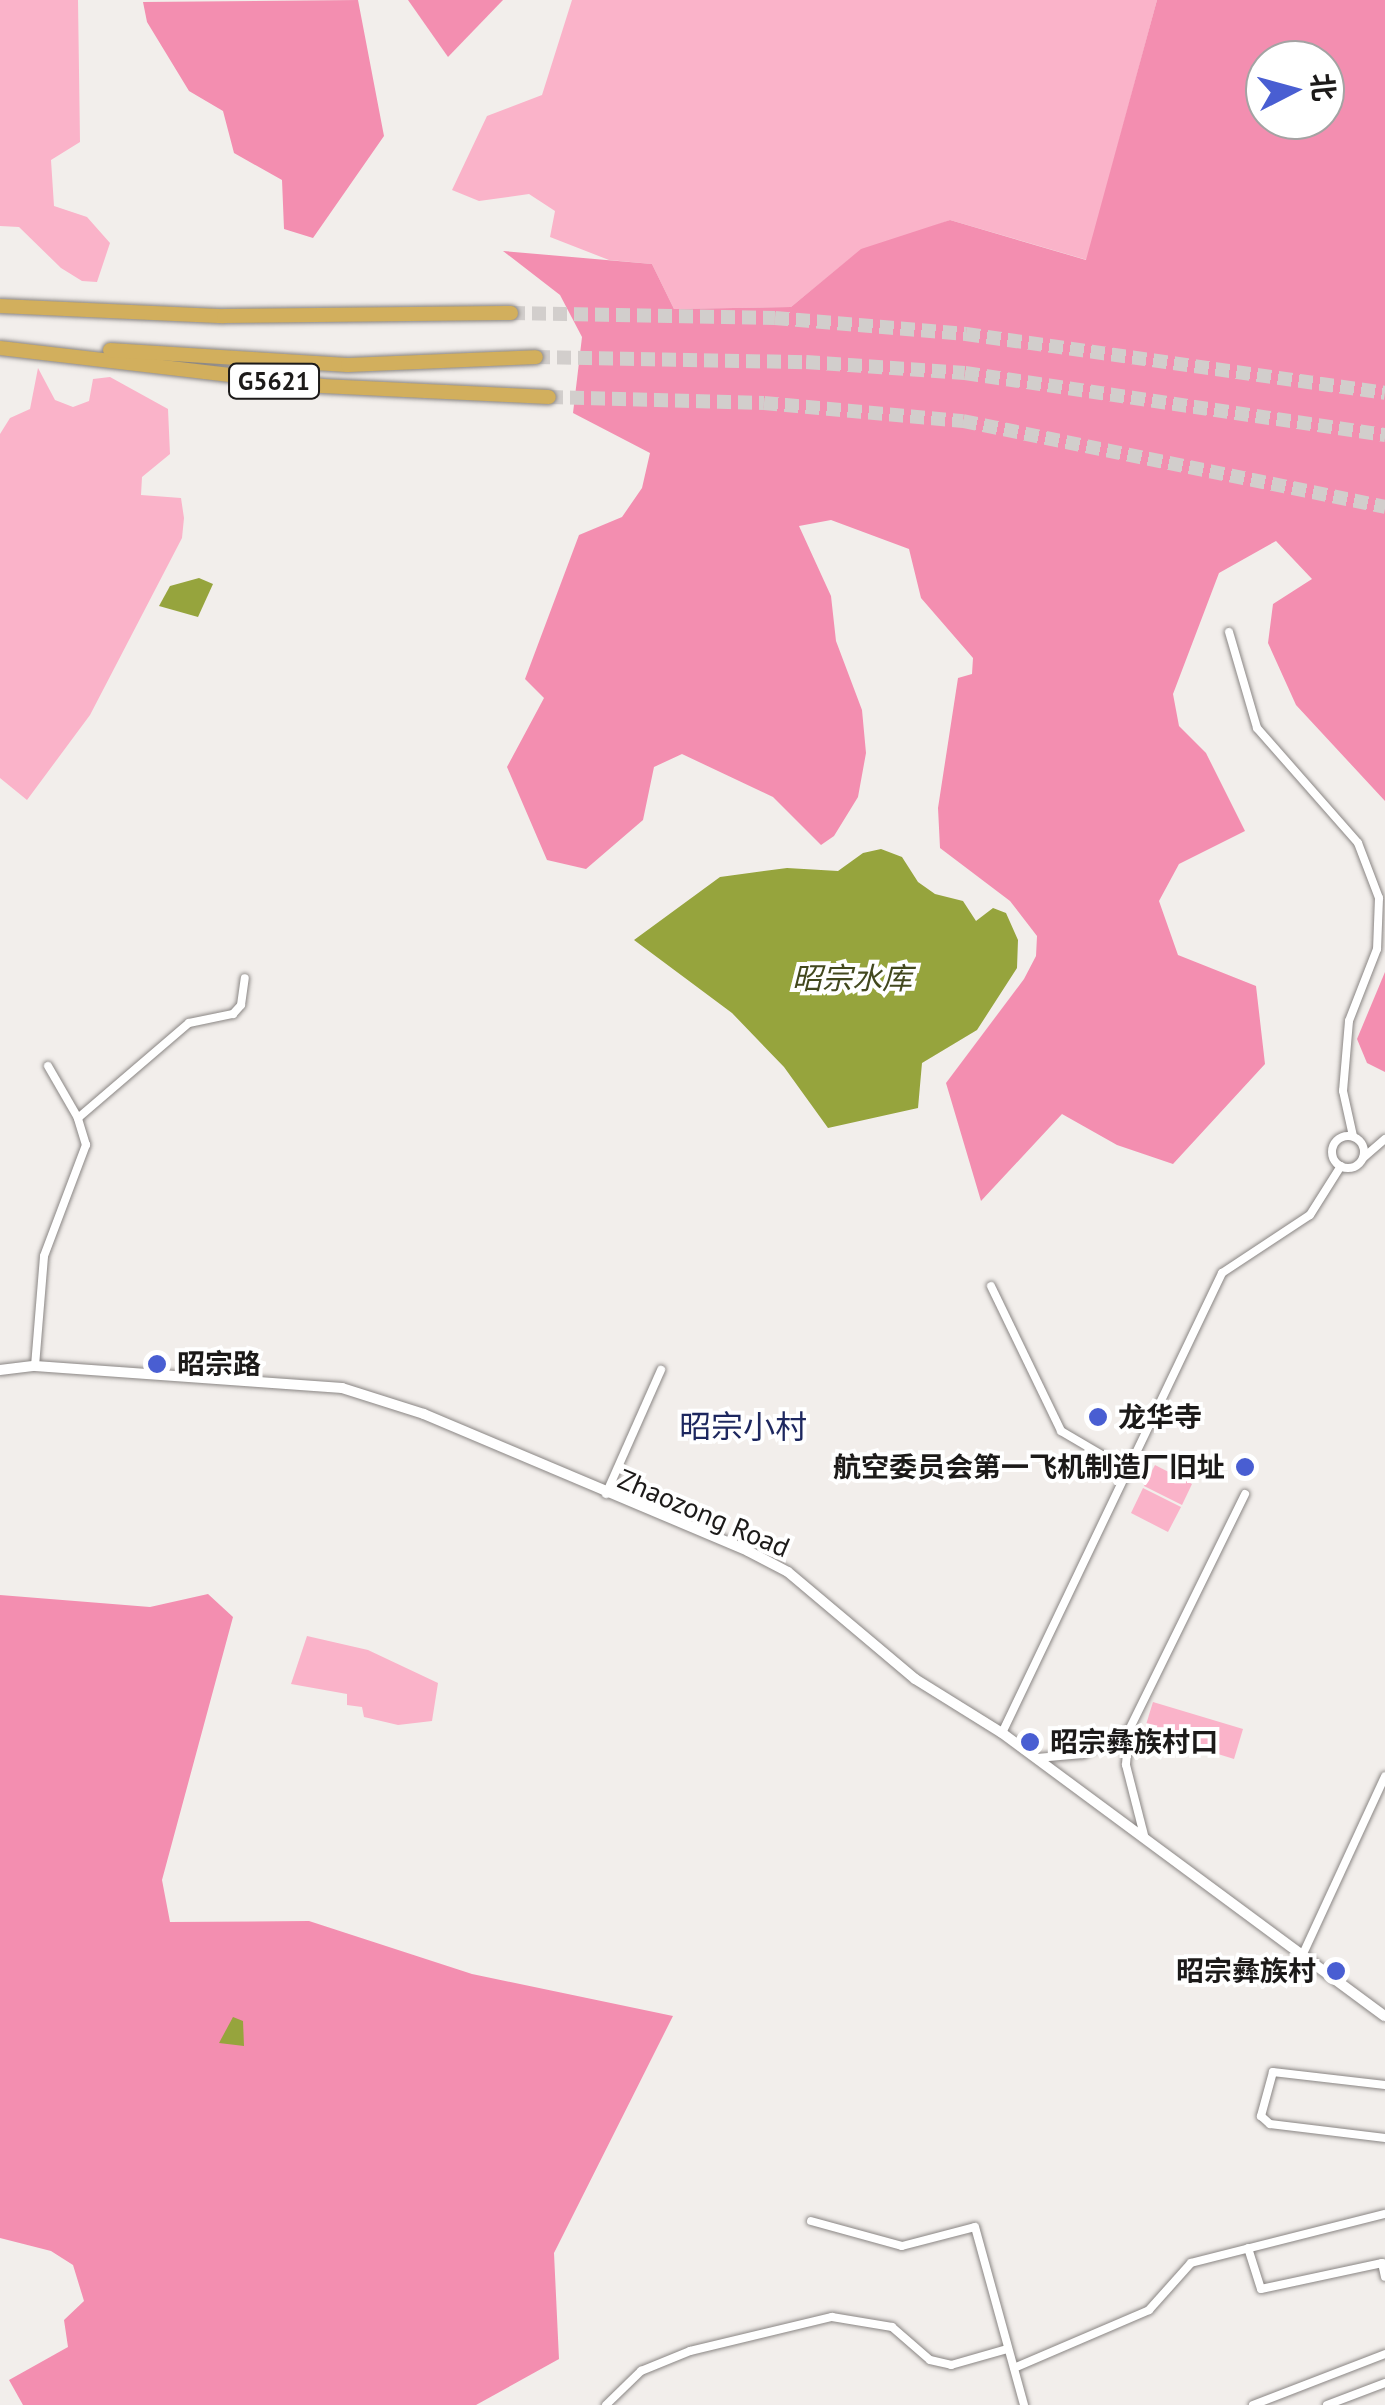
<!DOCTYPE html>
<html>
<head>
<meta charset="utf-8">
<style>
  body { margin:0 }
  #map { position:relative; width:1385px; height:2405px; overflow:hidden; background:#f2eeeb; font-family:"PT Sans","Noto Sans SC",sans-serif }
  div>[style] { position:absolute }
  .green>* { inset:0; background:#fab3c9 }
  .forest>* { inset:0; background:#f38eb0 }
  .water>* { inset:0; background:#96a43d }
  .motorway-tunnel>* { height:14px; margin-top:-7px; transform-origin:0; background:repeating-linear-gradient(90deg,#d2cecc 0 14px,transparent 0 21px) }
  .roads { filter:drop-shadow(0 0 2px #8a8684) drop-shadow(0 0 2px #8a8684) }
  .minor>* { height:8px; margin:-4px; padding:0 4px; transform-origin:4px; border-radius:4px; background:#fff }
  .minor>.ring { margin:-4px; padding:0; box-sizing:content-box; background:none; border:8px solid #fff; border-radius:50% }
  .tertiary>* { height:10px; margin:-5px; padding:0 5px; transform-origin:5px; border-radius:5px; background:#fff }
  .motorway>* { height:14px; margin:-7px; padding:0 7px; transform-origin:7px; border-radius:7px; background:#d2af5d }
  .dots>* { width:28px; height:28px; translate:-50% -50%; box-sizing:border-box; border:5px solid #fff; border-radius:50% }
  span { translate:-50% -50%; white-space:nowrap; text-align:center; line-height:1.15; -webkit-text-stroke:8px #fff; paint-order:stroke }
  .shield-label span { padding:2px 8px; background:#fff; border:2px solid; border-radius:8px; -webkit-text-stroke-width:0 }
  .shield-label { font-size:25px; color:#1c1a19; font-weight:700 }
  .poi-label { font-size:28px; color:#1c1a19; font-weight:700 }
  .left { translate:0 -50%; text-align:left }
  .right { translate:-100% -50%; text-align:right }
  .street-label { font-size:28px; color:#1c1a19 }
  .water-label { font-size:30px; color:#42481e; font-style:italic }
  .quarter-label { font-size:32px; color:#1d275f }
  .north { position:absolute; left:1245px; top:40px; width:100px; height:100px; box-sizing:border-box; background:#fff; border:2px solid #a4a3a3; border-radius:50%; rotate:84deg; font-size:28px; font-weight:700; line-height:40px; text-align:center; color:#1c1a19 }
  .north::after { content:''; display:block; margin:auto; width:35px; height:45px; background:#495ed2; clip-path:polygon(50% 0,100% 100%,50% 72%,0 100%) }
</style>
</head>
<body>
<div id="map">
  <div class="green">
    <i style="clip-path:polygon(0 0,78px 0,80px 142px,51px 160px,54px 206px,87px 217px,110px 243px,97px 282px,82px 281px,61px 268px,19px 227px,0 226px)"></i>
    <i style="clip-path:polygon(572px 0,1157px 0,1087px 260px,950px 220px,852px 257px,791px 307px,674px 309px,652px 264px,609px 260px,550px 237px,555px 211px,529px 194px,479px 201px,452px 190px,487px 116px,542px 95px)"></i>
    <i style="clip-path:polygon(38px 368px,55px 400px,73px 407px,89px 401px,93px 379px,110px 377px,168px 409px,170px 454px,142px 477px,141px 495px,181px 498px,184px 518px,182px 538px,90px 715px,27px 800px,0 778px,0 434px,10px 418px,30px 409px)"></i>
    <i style="clip-path:polygon(1155px 1465px,1192px 1484px,1182px 1505px,1144px 1486px)"></i>
    <i style="clip-path:polygon(1143px 1488px,1181px 1507px,1168px 1532px,1131px 1513px)"></i>
    <i style="clip-path:polygon(307px 1636px,368px 1650px,438px 1683px,432px 1721px,398px 1725px,364px 1717px,362px 1707px,347px 1705px,347px 1694px,291px 1684px)"></i>
    <i style="clip-path:polygon(1153px 1702px,1243px 1729px,1234px 1759px,1144px 1731px)"></i>
  </div>
  <div class="forest">
    <i style="clip-path:polygon(358px 0,384px 136px,313px 238px,284px 229px,282px 180px,234px 153px,223px 111px,189px 91px,147px 22px,143px 2px)"></i>
    <i style="clip-path:polygon(408px 0,503px 0,448px 57px)"></i>
    <i style="clip-path:polygon(evenodd,1157px 0,1385px 0,1385px 801px,1296px 705px,1268px 643px,1273px 604px,1312px 579px,1276px 541px,1219px 573px,1173px 694px,1179px 726px,1206px 753px,1245px 831px,1179px 864px,1159px 901px,1178px 955px,1256px 986px,1265px 1064px,1173px 1164px,1117px 1145px,1062px 1114px,981px 1201px,946px 1083px,1024px 979px,1036px 956px,1037px 936px,1010px 901px,940px 848px,938px 808px,958px 678px,972px 674px,973px 658px,921px 598px,909px 549px,831px 520px,799px 526px,831px 596px,836px 641px,862px 710px,866px 753px,858px 797px,834px 836px,821px 845px,773px 797px,682px 754px,654px 767px,643px 820px,586px 869px,547px 860px,507px 767px,544px 698px,525px 679px,579px 535px,622px 517px,642px 488px,650px 453px,573px 413px,582px 337px,560px 295px,503px 251px,652px 264px,674px 309px,791px 307px,861px 249px,950px 220px,1086px 260px,1157px 0,1265px 60px,1325px 60px,1325px 120px,1265px 120px,1265px 60px)"></i>
    <i style="clip-path:polygon(1385px 972px,1385px 1072px,1367px 1063px,1357px 1039px)"></i>
    <i style="clip-path:polygon(208px 1594px,233px 1617px,162px 1880px,170px 1922px,309px 1921px,472px 1974px,673px 2016px,554px 2253px,559px 2359px,476px 2405px,23px 2405px,9px 2380px,68px 2347px,64px 2320px,84px 2301px,73px 2265px,51px 2251px,0 2238px,0 1595px,150px 1607px)"></i>
  </div>
  <div class="water">
    <i style="clip-path:polygon(199px 578px,213px 584px,198px 617px,159px 606px,170px 586px)"></i>
    <i style="clip-path:polygon(881px 849px,902px 857px,918px 882px,935px 894px,963px 901px,976px 921px,993px 908px,1006px 913px,1018px 940px,1017px 968px,977px 1030px,922px 1063px,918px 1108px,828px 1128px,784px 1067px,732px 1013px,634px 940px,720px 877px,787px 868px,838px 871px,863px 853px)"></i>
    <i style="clip-path:polygon(233px 2017px,243px 2021px,244px 2046px,219px 2043px)"></i>
  </div>
  <div class="motorway-tunnel">
    <i style="left:511px;top:313px;width:264px;rotate:1.1deg"></i>
    <i style="left:775px;top:318px;width:192px;rotate:4.8deg"></i>
    <i style="left:966px;top:334px;width:423px;rotate:8deg"></i>
    <i style="left:536px;top:357px;width:270px;rotate:1.1deg"></i>
    <i style="left:806px;top:362px;width:159px;rotate:4deg"></i>
    <i style="left:965px;top:373px;width:425px;rotate:8.4deg"></i>
    <i style="left:549px;top:397px;width:215px;rotate:1.6deg"></i>
    <i style="left:764px;top:403px;width:200px;rotate:5.2deg"></i>
    <i style="left:963px;top:421px;width:431px;rotate:11.5deg"></i>
  </div>
  <div class="roads">
    <div class="minor">
      <i style="left:1229px;top:632px;width:100px;rotate:73.7deg"></i>
      <i style="left:1257px;top:728px;width:153px;rotate:48.7deg"></i>
      <i style="left:1358px;top:843px;width:59px;rotate:69.1deg"></i>
      <i style="left:1379px;top:898px;width:51px;rotate:92.2deg"></i>
      <i style="left:1377px;top:949px;width:77px;rotate:111.3deg"></i>
      <i style="left:1349px;top:1021px;width:70px;rotate:94.9deg"></i>
      <i style="left:1343px;top:1091px;width:46px;rotate:77.5deg"></i>
      <i style="left:48px;top:1066px;width:60px;rotate:60deg"></i>
      <i class="ring" style="left:1332px;top:1136px;width:24px;height:24px"></i>
      <i style="left:1363px;top:1158px;width:29px;rotate:-41deg"></i>
      <i style="left:991px;top:1286px;width:161px;rotate:64.2deg"></i>
      <i style="left:1061px;top:1431px;width:73px;rotate:30.4deg"></i>
      <i style="left:35px;top:1366px;width:110px;rotate:-85.3deg"></i>
      <i style="left:44px;top:1256px;width:119px;rotate:-69.3deg"></i>
      <i style="left:86px;top:1145px;width:28px;rotate:-107deg"></i>
      <i style="left:78px;top:1118px;width:146px;rotate:-40.6deg"></i>
      <i style="left:189px;top:1023px;width:45px;rotate:-11.6deg"></i>
      <i style="left:233px;top:1014px;width:12px;rotate:-48deg"></i>
      <i style="left:241px;top:1005px;width:27px;rotate:-82deg"></i>
      <i style="left:606px;top:1494px;width:136px;rotate:-66.1deg"></i>
      <i style="left:1129px;top:1730px;width:263px;rotate:-63.8deg"></i>
      <i style="left:1002px;top:1733px;width:510px;rotate:-64.44deg"></i>
      <i style="left:1222px;top:1273px;width:105px;rotate:-33.4deg"></i>
      <i style="left:1310px;top:1215px;width:58px;rotate:-57.7deg"></i>
      <i style="left:1037px;top:1758px;width:46px;rotate:-5deg"></i>
      <i style="left:1083px;top:1754px;width:52px;rotate:-27.6deg"></i>
      <i style="left:1129px;top:1730px;width:35px;rotate:95deg"></i>
      <i style="left:1126px;top:1765px;width:76px;rotate:75.6deg"></i>
      <i style="left:1302px;top:1956px;width:198px;rotate:-65.2deg"></i>
      <i style="left:1385px;top:2085px;width:113px;rotate:-173.4deg"></i>
      <i style="left:1273px;top:2072px;width:46px;rotate:105.3deg"></i>
      <i style="left:1261px;top:2116px;width:12px;rotate:42deg"></i>
      <i style="left:1270px;top:2124px;width:116px;rotate:6.9deg"></i>
      <i style="left:811px;top:2221px;width:94px;rotate:15.4deg"></i>
      <i style="left:902px;top:2246px;width:75px;rotate:-14.6deg"></i>
      <i style="left:975px;top:2227px;width:185px;rotate:74.6deg"></i>
      <i style="left:1248px;top:2248px;width:43px;rotate:72.4deg"></i>
      <i style="left:1261px;top:2289px;width:124px;rotate:-12.1deg"></i>
      <i style="left:1382px;top:2263px;width:14px;rotate:78deg"></i>
      <i style="left:1014px;top:2368px;width:147px;rotate:-23.2deg"></i>
      <i style="left:1149px;top:2310px;width:63px;rotate:-48.2deg"></i>
      <i style="left:1191px;top:2263px;width:200px;rotate:-14.2deg"></i>
      <i style="left:606px;top:2405px;width:49px;rotate:-44.2deg"></i>
      <i style="left:641px;top:2371px;width:53px;rotate:-22.2deg"></i>
      <i style="left:690px;top:2351px;width:146px;rotate:-13.5deg"></i>
      <i style="left:832px;top:2317px;width:61px;rotate:9.5deg"></i>
      <i style="left:892px;top:2327px;width:50px;rotate:41deg"></i>
      <i style="left:930px;top:2360px;width:22px;rotate:13deg"></i>
      <i style="left:951px;top:2365px;width:58px;rotate:-15.9deg"></i>
      <i style="left:1253px;top:2405px;width:142px;rotate:-21.1deg"></i>
      <i style="left:1327px;top:2405px;width:62px;rotate:-20.8deg"></i>
    </div>
    <div class="tertiary">
      <i style="left:0;top:1370px;width:35px;rotate:-7deg"></i>
      <i style="left:35px;top:1366px;width:308px;rotate:4.1deg"></i>
      <i style="left:342px;top:1388px;width:86px;rotate:17.6deg"></i>
      <i style="left:424px;top:1414px;width:352px;rotate:22.9deg"></i>
      <i style="left:748px;top:1551px;width:45px;rotate:27.7deg"></i>
      <i style="left:788px;top:1572px;width:166px;rotate:40.1deg"></i>
      <i style="left:915px;top:1679px;width:102px;rotate:31.8deg"></i>
      <i style="left:1002px;top:1733px;width:476px;rotate:36.5deg"></i>
    </div>
    <div class="motorway">
      <i style="left:0;top:306px;width:224px;rotate:2.6deg"></i>
      <i style="left:224px;top:316px;width:287px;rotate:-0.6deg"></i>
      <i style="left:0;top:348px;width:324px;rotate:6.7deg"></i>
      <i style="left:322px;top:386px;width:227px;rotate:2.8deg"></i>
      <i style="left:110px;top:350px;width:238px;rotate:3.6deg"></i>
      <i style="left:348px;top:365px;width:188px;rotate:-2.4deg"></i>
    </div>
  </div>
  <div class="dots">
    <i style="left:157px;top:1364px;background:#495ed2"></i>
    <i style="left:1098px;top:1417px;background:#495ed2"></i>
    <i style="left:1245px;top:1467px;background:#495ed2"></i>
    <i style="left:1030px;top:1742px;background:#495ed2"></i>
    <i style="left:1336px;top:1971px;background:#495ed2"></i>
  </div>
  <div class="shield-label">
    <span style="left:274px;top:381px">G5621</span>
  </div>
  <div class="poi-label">
    <span class="left" style="left:177px;top:1364px">昭宗路</span>
    <span class="left" style="left:1118px;top:1417px">龙华寺</span>
    <span class="right" style="left:1225px;top:1467px">航空委员会第一飞机制造厂旧址</span>
    <span class="left" style="left:1050px;top:1742px">昭宗彝族村口</span>
    <span class="right" style="left:1316px;top:1971px">昭宗彝族村</span>
  </div>
  <div class="street-label">
    <span style="left:704px;top:1513px;rotate:23deg">Zhaozong Road</span>
  </div>
  <div class="water-label">
    <span style="left:852px;top:978px">昭宗水库</span>
  </div>
  <div class="quarter-label">
    <span style="left:743px;top:1426px">昭宗小村</span>
  </div>
  <div class="north">北</div>
</div>
</body>
</html>
